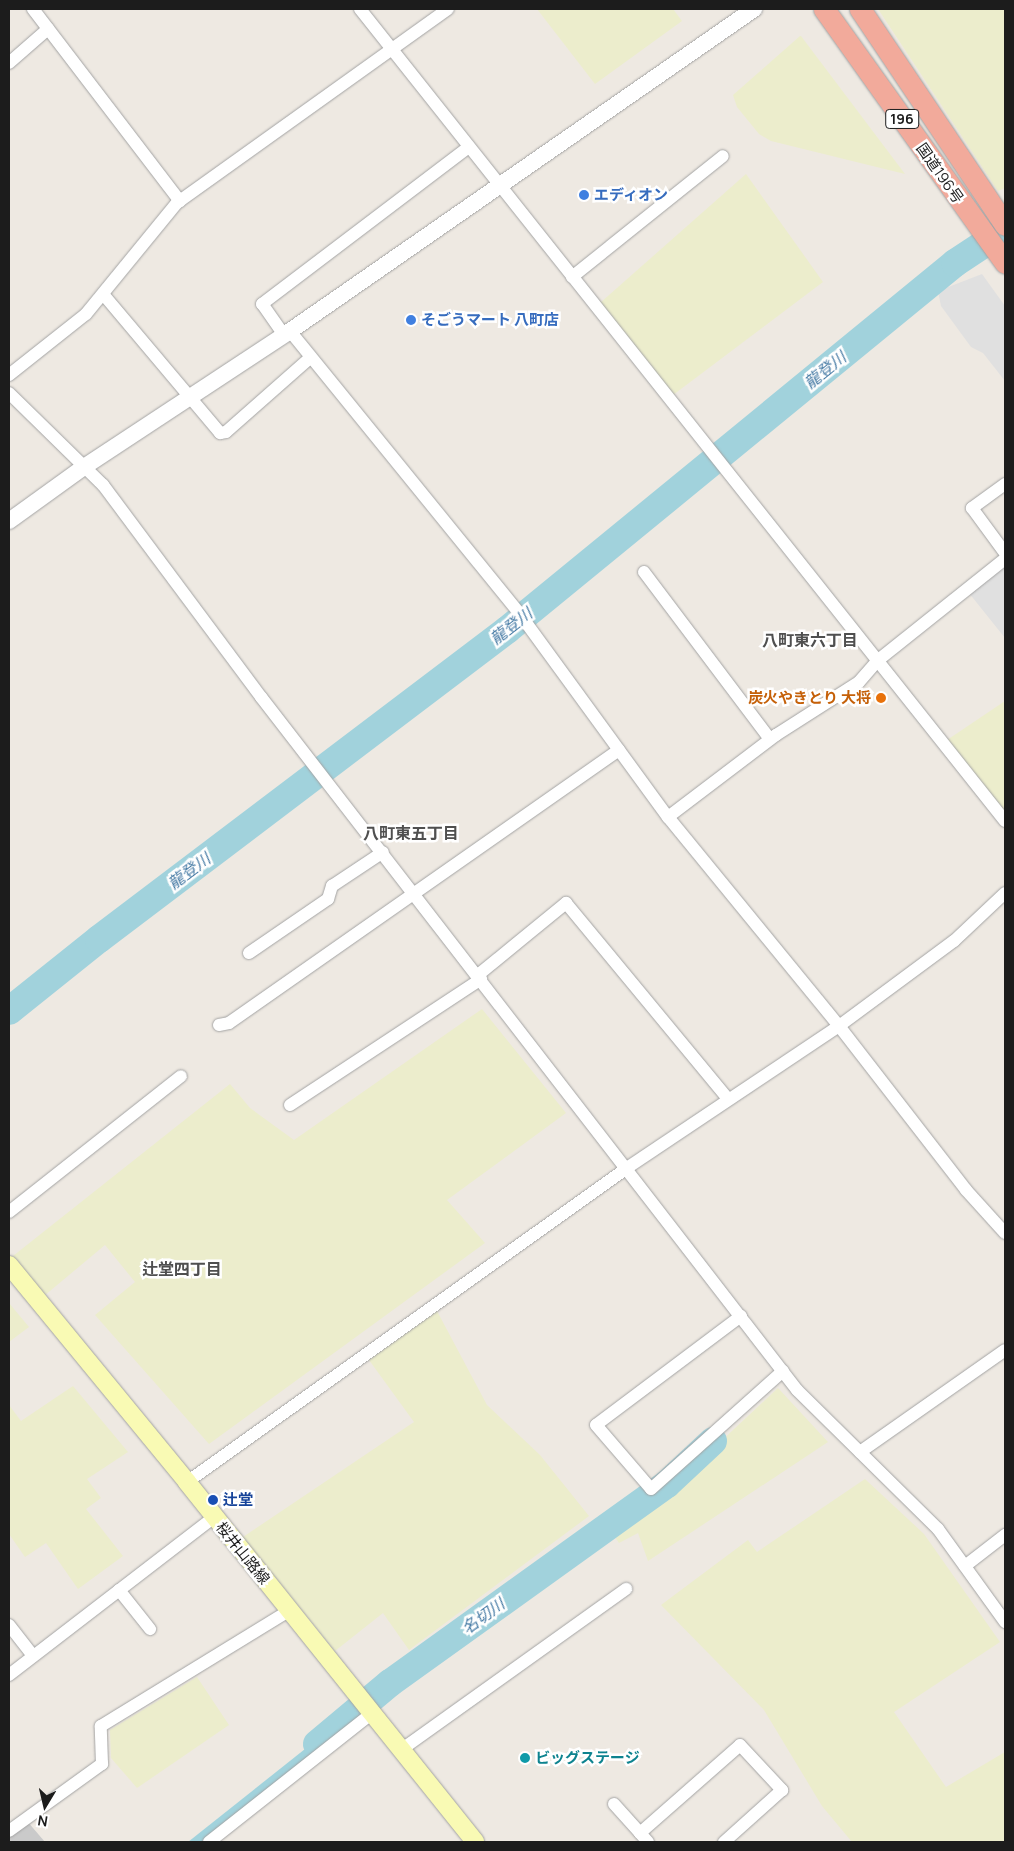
<!DOCTYPE html>
<html>
<head>
<meta charset="utf-8">
<style>
  body { margin:0 }
  #map { position:relative; width:1014px; height:1851px; overflow:hidden; background:#eee9e2; font-family:Manrope,"Noto Sans JP",sans-serif }
  div>[style] { position:absolute }
  .religious>* { inset:0; background:#cacaca }
  .farmland>* { inset:0; background:#ecedcc }
  .parking>* { inset:0; background:#e0e0e0 }
  .water>* { inset:0; background:#a1d2dc }
  .river>* { height:28px; margin:-14px; padding:0 14px; transform-origin:14px; border-radius:14px; background:#a1d2dc }
  .roads { filter:drop-shadow(0 0 1px #a3a3a3) drop-shadow(0 0 1px #a3a3a3) }
  .minor>* { height:12px; margin:-6px; padding:0 6px; transform-origin:6px; border-radius:6px; background:#fff }
  .tertiary>* { height:16px; margin:-8px; padding:0 8px; transform-origin:8px; border-radius:8px; background:#fff }
  .secondary>* { height:18px; margin:-9px; padding:0 9px; transform-origin:9px; border-radius:9px; background:#f9fab4 }
  .trunk>* { height:21px; margin:-10.5px; padding:0 10.5px; transform-origin:10.5px; border-radius:10.5px; background:#f2aa9b }
  .dots>* { width:14px; height:14px; translate:-50% -50%; box-sizing:border-box; border:2px solid #fff; border-radius:50% }
  span { translate:-50% -50%; white-space:nowrap; text-align:center; line-height:1.15; -webkit-text-stroke:5px #fff; paint-order:stroke }
  .shield-label span { padding:1px 4px; background:#fff; border:1px solid; border-radius:4px; -webkit-text-stroke-width:0 }
  .shield-label { font-size:14px; color:#1c1c1c; font-weight:700 }
  .street-label { font-size:15px; color:#1c1c1c }
  .shop-label { font-size:15px; color:#366cbe; font-weight:700 }
  .left { translate:0 -50%; text-align:left }
  .food-label { font-size:15px; color:#c56008; font-weight:700 }
  .right { translate:-100% -50%; text-align:right }
  .transit-label { font-size:15px; color:#164399; font-weight:700 }
  .culture-label { font-size:15px; color:#0d838f; font-weight:700 }
  .water-label { font-size:16px; color:#457aa4; font-style:italic }
  .neighbourhood-label { font-size:16px; color:#4f4f4f; font-weight:700 }
  .frame { position:absolute; inset:0; border:10px solid #1c1c1c; pointer-events:none }
  .north { position:absolute; left:20px; top:1781px; width:50px; height:50px; -webkit-text-stroke:4px #fff; paint-order:stroke; rotate:189deg; font-size:14px; font-weight:700; line-height:20px; text-align:center; color:#1c1c1c }
  .north::after { content:''; display:block; margin:auto; width:18px; height:22px; background:#1c1c1c; clip-path:polygon(50% 0,100% 100%,50% 72%,0 100%) }
</style>
</head>
<body>
<div id="map">
  <div class="religious">
    <i style="clip-path:polygon(27px 1821px,45px 1842px,9px 1842px,9px 1833px)"></i>
  </div>
  <div class="farmland">
    <i style="clip-path:polygon(537px 9px,673px 9px,682px 21px,595px 84px)"></i>
    <i style="clip-path:polygon(878px 9px,1005px 9px,1005px 188px,998px 191px)"></i>
    <i style="clip-path:polygon(800px 36px,801px 36px,905px 174px,771px 141px,759px 134px,737px 107px,733px 95px)"></i>
    <i style="clip-path:polygon(746px 174px,823px 282px,673px 395px,600px 303px)"></i>
    <i style="clip-path:polygon(1005px 701px,1005px 812px,947px 740px)"></i>
    <i style="clip-path:polygon(482px 1009px,566px 1113px,447px 1200px,485px 1243px,209px 1444px,95px 1315px,135px 1282px,105px 1245px,44px 1296px,13px 1256px,230px 1084px,250px 1108px,294px 1140px)"></i>
    <i style="clip-path:polygon(9px 1303px,29px 1327px,9px 1342px)"></i>
    <i style="clip-path:polygon(437px 1311px,487px 1405px,540px 1455px,589px 1516px,409px 1650px,383px 1613px,335px 1651px,243px 1537px,414px 1422px,369px 1360px)"></i>
    <i style="clip-path:polygon(73px 1386px,128px 1452px,87px 1479px,101px 1498px,86px 1509px,123px 1556px,78px 1589px,46px 1543px,25px 1557px,9px 1534px,9px 1405px,21px 1421px)"></i>
    <i style="clip-path:polygon(778px 1388px,828px 1442px,648px 1561px,638px 1533px,619px 1543px,611px 1531px,670px 1489px)"></i>
    <i style="clip-path:polygon(865px 1479px,924px 1534px,1000px 1642px,894px 1712px,946px 1787px,1005px 1752px,1005px 1842px,852px 1842px,822px 1806px,764px 1710px,661px 1605px,748px 1540px,757px 1552px)"></i>
    <i style="clip-path:polygon(197px 1677px,229px 1725px,137px 1788px,111px 1758px,110px 1730px)"></i>
  </div>
  <div class="parking">
    <i style="clip-path:polygon(982px 274px,1005px 306px,1005px 381px,983px 353px,971px 347px,941px 306px,938px 291px)"></i>
    <i style="clip-path:polygon(1005px 566px,1005px 638px,969px 593px)"></i>
  </div>
  <div class="water">
    <i style="clip-path:polygon(344px 1718px,350px 1724px,201px 1842px,188px 1842px)"></i>
  </div>
  <div class="river">
    <i style="left:9px;top:1011px;width:115px;rotate:-38.7deg"></i>
    <i style="left:99px;top:939px;width:512px;rotate:-37.14deg"></i>
    <i style="left:507px;top:630px;width:579px;rotate:-39.32deg"></i>
    <i style="left:955px;top:263px;width:60px;rotate:-33.4deg"></i>
    <i style="left:317px;top:1744px;width:95px;rotate:-39.9deg"></i>
    <i style="left:390px;top:1683px;width:341px;rotate:-35.7deg"></i>
    <i style="left:667px;top:1484px;width:63px;rotate:-43.1deg"></i>
  </div>
  <div class="roads">
    <div class="minor">
      <i style="left:33px;top:9px;width:242px;rotate:52.6deg"></i>
      <i style="left:360px;top:9px;width:1037px;rotate:51.54deg"></i>
      <i style="left:9px;top:63px;width:52px;rotate:-41.1deg"></i>
      <i style="left:572px;top:277px;width:193px;rotate:-38.7deg"></i>
      <i style="left:103px;top:294px;width:182px;rotate:49.9deg"></i>
      <i style="left:220px;top:433px;width:6px;rotate:-9deg"></i>
      <i style="left:226px;top:432px;width:113px;rotate:-41.4deg"></i>
      <i style="left:290px;top:331px;width:363px;rotate:50.9deg"></i>
      <i style="left:519px;top:613px;width:253px;rotate:53.9deg"></i>
      <i style="left:668px;top:817px;width:270px;rotate:50.7deg"></i>
      <i style="left:839px;top:1026px;width:207px;rotate:52.2deg"></i>
      <i style="left:966px;top:1190px;width:58px;rotate:47.8deg"></i>
      <i style="left:284px;top:335px;width:38px;rotate:-125deg"></i>
      <i style="left:262px;top:304px;width:260px;rotate:-37.2deg"></i>
      <i style="left:9px;top:375px;width:98px;rotate:-38.4deg"></i>
      <i style="left:86px;top:314px;width:144px;rotate:-50.7deg"></i>
      <i style="left:177px;top:203px;width:333px;rotate:-35.6deg"></i>
      <i style="left:9px;top:393px;width:132px;rotate:44.4deg"></i>
      <i style="left:103px;top:485px;width:264px;rotate:53.3deg"></i>
      <i style="left:261px;top:697px;width:876px;rotate:52.28deg"></i>
      <i style="left:797px;top:1390px;width:198px;rotate:44.6deg"></i>
      <i style="left:938px;top:1529px;width:115px;rotate:54.2deg"></i>
      <i style="left:1005px;top:484px;width:41px;rotate:144deg"></i>
      <i style="left:972px;top:508px;width:56px;rotate:53.7deg"></i>
      <i style="left:644px;top:572px;width:209px;rotate:53deg"></i>
      <i style="left:668px;top:817px;width:136px;rotate:-37.2deg"></i>
      <i style="left:776px;top:735px;width:98px;rotate:-32.6deg"></i>
      <i style="left:859px;top:682px;width:28px;rotate:-49deg"></i>
      <i style="left:877px;top:661px;width:164px;rotate:-38.6deg"></i>
      <i style="left:249px;top:953px;width:96px;rotate:-34.4deg"></i>
      <i style="left:328px;top:899px;width:14px;rotate:-73deg"></i>
      <i style="left:332px;top:886px;width:61px;rotate:-33.7deg"></i>
      <i style="left:478px;top:975px;width:114px;rotate:-39.3deg"></i>
      <i style="left:566px;top:903px;width:254px;rotate:50.4deg"></i>
      <i style="left:219px;top:1025px;width:10px;rotate:-11deg"></i>
      <i style="left:229px;top:1023px;width:476px;rotate:-35deg"></i>
      <i style="left:290px;top:1105px;width:229px;rotate:-33.4deg"></i>
      <i style="left:9px;top:1212px;width:219px;rotate:-38.3deg"></i>
      <i style="left:741px;top:1316px;width:181px;rotate:143.1deg"></i>
      <i style="left:596px;top:1425px;width:84px;rotate:49.3deg"></i>
      <i style="left:651px;top:1489px;width:177px;rotate:-41.8deg"></i>
      <i style="left:860px;top:1452px;width:177px;rotate:-35.1deg"></i>
      <i style="left:187px;top:1482px;width:541px;rotate:-35.51deg"></i>
      <i style="left:627px;top:1168px;width:255px;rotate:-33.8deg"></i>
      <i style="left:839px;top:1026px;width:143px;rotate:-36.5deg"></i>
      <i style="left:954px;top:941px;width:70px;rotate:-43.3deg"></i>
      <i style="left:965px;top:1566px;width:51px;rotate:-37.8deg"></i>
      <i style="left:119px;top:1590px;width:50px;rotate:51.5deg"></i>
      <i style="left:9px;top:1625px;width:39px;rotate:52deg"></i>
      <i style="left:9px;top:1675px;width:259px;rotate:-37.6deg"></i>
      <i style="left:401px;top:1750px;width:277px;rotate:-35.6deg"></i>
      <i style="left:614px;top:1804px;width:39px;rotate:48deg"></i>
      <i style="left:9px;top:1831px;width:115px;rotate:-35.8deg"></i>
      <i style="left:102px;top:1764px;width:38px;rotate:-92deg"></i>
      <i style="left:101px;top:1726px;width:220px;rotate:-31.5deg"></i>
      <i style="left:209px;top:1842px;width:206px;rotate:-38.3deg"></i>
      <i style="left:648px;top:1842px;width:12px;rotate:-132deg"></i>
      <i style="left:640px;top:1833px;width:133px;rotate:-41.3deg"></i>
      <i style="left:740px;top:1745px;width:62px;rotate:47deg"></i>
      <i style="left:782px;top:1790px;width:78px;rotate:138.1deg"></i>
    </div>
    <div class="tertiary">
      <i style="left:9px;top:521px;width:92px;rotate:-35.8deg"></i>
      <i style="left:84px;top:467px;width:247px;rotate:-33.4deg"></i>
      <i style="left:290px;top:331px;width:565px;rotate:-34.76deg"></i>
    </div>
    <div class="secondary">
      <i style="left:9px;top:1265px;width:281px;rotate:50.6deg"></i>
      <i style="left:187px;top:1482px;width:461px;rotate:51.3deg"></i>
    </div>
    <div class="trunk">
      <i style="left:824px;top:9px;width:312px;rotate:54.5deg"></i>
      <i style="left:860px;top:9px;width:260px;rotate:56.1deg"></i>
    </div>
  </div>
  <div class="dots">
    <i style="left:584px;top:195px;background:#3f7fe0"></i>
    <i style="left:411px;top:320px;background:#3f7fe0"></i>
    <i style="left:881px;top:698px;background:#e8710a"></i>
    <i style="left:213px;top:1500px;background:#1a4fb4"></i>
    <i style="left:525px;top:1758px;background:#0f9aa8"></i>
  </div>
  <div class="shield-label">
    <span style="left:902px;top:119px">196</span>
  </div>
  <div class="street-label">
    <span style="left:940px;top:173px;rotate:55deg">国道196号</span>
    <span style="left:243px;top:1553px;rotate:51deg">桜井山路線</span>
  </div>
  <div class="shop-label">
    <span class="left" style="left:594px;top:195px">エディオン</span>
    <span class="left" style="left:421px;top:320px">そごうマート 八町店</span>
  </div>
  <div class="food-label">
    <span class="right" style="left:871px;top:698px">炭火やきとり 大将</span>
  </div>
  <div class="transit-label">
    <span class="left" style="left:223px;top:1500px">辻堂</span>
  </div>
  <div class="culture-label">
    <span class="left" style="left:535px;top:1758px">ビッグステージ</span>
  </div>
  <div class="water-label">
    <span style="left:825px;top:370px;rotate:-39deg">龍登川</span>
    <span style="left:511px;top:626px;rotate:-38deg">龍登川</span>
    <span style="left:189px;top:871px;rotate:-37deg">龍登川</span>
    <span style="left:483px;top:1616px;rotate:-36deg">名切川</span>
  </div>
  <div class="neighbourhood-label">
    <span style="left:810px;top:640px">八町東六丁目</span>
    <span style="left:411px;top:833px">八町東五丁目</span>
    <span style="left:182px;top:1269px">辻堂四丁目</span>
  </div>
  <div class="frame"></div>
  <div class="north">N</div>
</div>
</body>
</html>
